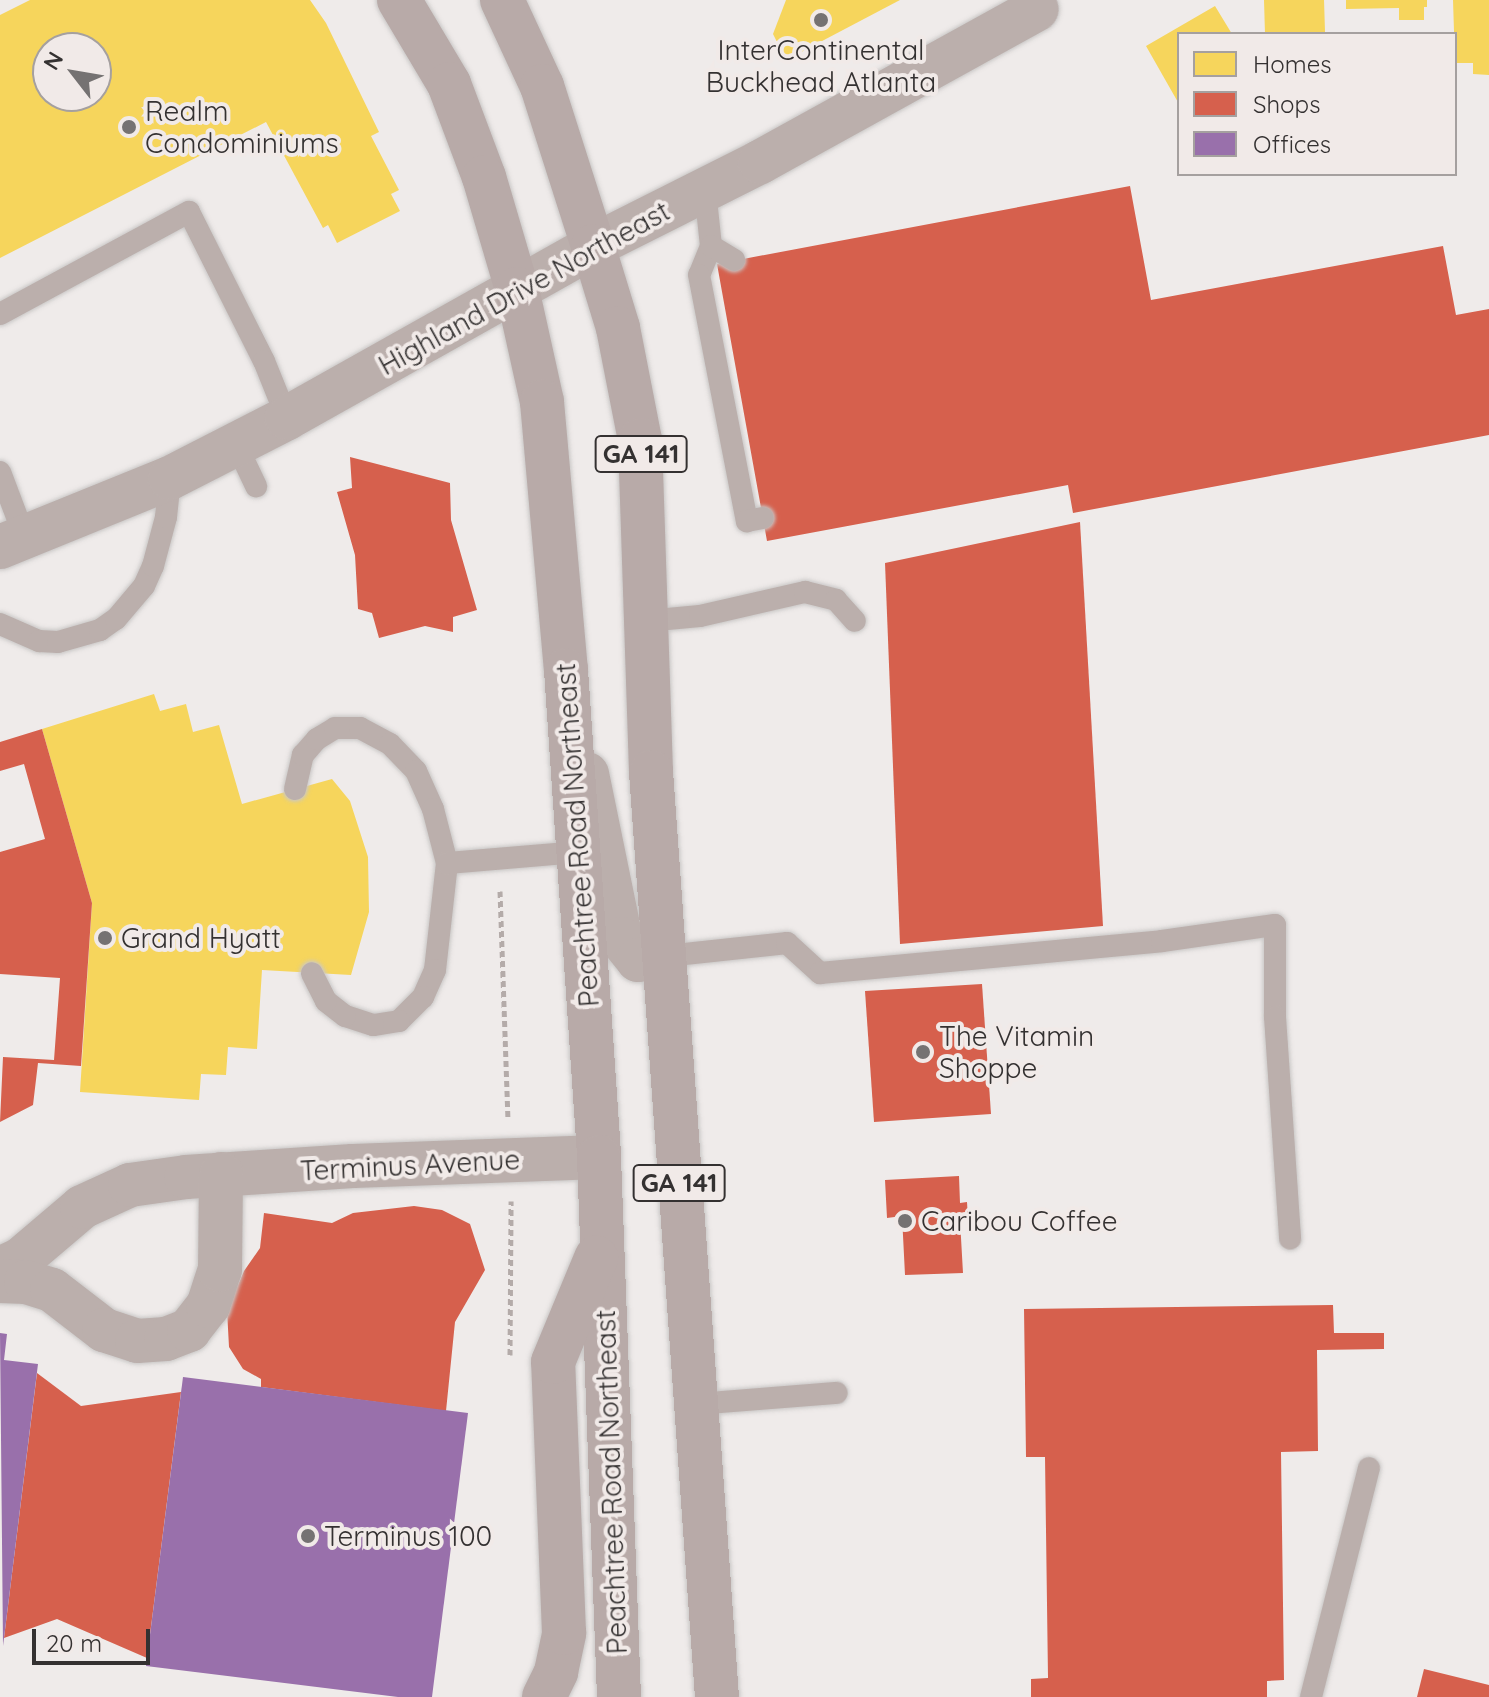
<!DOCTYPE html>
<html>
<head>
<meta charset="utf-8">
<style>
  body { margin:0 }
  #map { position:relative; width:1489px; height:1697px; overflow:hidden; background:#efebea; font-family:Quicksand,sans-serif }
  div>[style] { position:absolute }
  .homes>* { inset:0; background:#f6d55c }
  .shops>* { inset:0; background:#d6604d }
  .offices>* { inset:0; background:#9970ab }
  .path>* { height:5px; margin-top:-2.5px; transform-origin:0; background:repeating-linear-gradient(90deg,#b4aba9 0 6px,transparent 0 10px) }
  .roads { filter:drop-shadow(0 0 2px #c9c7c6) drop-shadow(0 0 2px #c9c7c6) }
  .lane>* { height:22px; margin:-11px; padding:0 11px; transform-origin:11px; border-radius:11px; background:#bbafac }
  .street>* { height:44px; margin:-22px; padding:0 22px; transform-origin:22px; border-radius:22px; background:#bbafac }
  .highway>* { height:44px; margin:-22px; padding:0 22px; transform-origin:22px; border-radius:22px; background:#b8aaa8 }
  .dots>* { width:22px; height:22px; translate:-50% -50%; box-sizing:border-box; border:4px solid #f1eae8; border-radius:50% }
  span { translate:-50% -50%; white-space:nowrap; text-align:center; line-height:1.15; -webkit-text-stroke:8px #f1eae8; paint-order:stroke }
  .shield-label span { padding:2px 6px; background:#f1eae8; border:2px solid; border-radius:6px; -webkit-text-stroke-width:0 }
  .shield-label { font-size:26px; color:#343131; font-weight:700 }
  .poi-label { font-size:28px; color:#343131 }
  .left { translate:0 -50%; text-align:left }
  .street-label { font-size:28px; color:#343131 }
  .legend { position:absolute; left:1177px; top:32px; width:280px; height:144px; box-sizing:border-box; background:#f1eae8; border:2px solid #a5a09f; margin:0; padding:10px 14px; list-style:none; font-size:24px; color:#343131 }
  .legend li { display:flex; align-items:center; gap:16px; height:40px }
  .legend b { width:40px; border:2px solid #a5a09f }
  .north { position:absolute; left:32px; top:32px; width:80px; height:80px; box-sizing:border-box; background:#f1eae8; border:2px solid #a5a09f; border-radius:50%; rotate:301deg; font-size:22px; font-weight:700; line-height:32px; text-align:center; color:#343131 }
  .north::after { content:''; display:block; margin:auto; width:28px; height:36px; background:#757272; clip-path:polygon(50% 0,100% 100%,50% 72%,0 100%) }
  .scale { position:absolute; left:32px; top:1629px; width:118px; height:36px; box-sizing:border-box; border:4px solid #343131; border-top:0; padding-left:10px; font-size:24px; line-height:28px; white-space:nowrap; color:#343131; -webkit-text-stroke:6px #f1eae8; paint-order:stroke }
</style>
</head>
<body>
<div id="map">
  <div class="homes">
    <i style="clip-path:polygon(evenodd,30px 0,310px 0,326px 23px,379px 132px,371px 136px,399px 190px,391px 194px,400px 211px,337px 243px,328px 225px,323px 228px,266px 122px,0 258px,0 15px,30px 0,48px 48px,96px 48px,96px 96px,48px 96px,48px 48px)"></i>
    <i style="clip-path:polygon(786px 0,900px 0,786px 60px,773px 34px)"></i>
    <i style="clip-path:polygon(1264px 0,1324px 0,1325px 32px,1265px 34px)"></i>
    <i style="clip-path:polygon(1346px 0,1427px 0,1427px 7px,1424px 7px,1424px 20px,1399px 20px,1399px 8px,1346px 9px)"></i>
    <i style="clip-path:polygon(1453px 0,1489px 0,1489px 75px,1473px 74px,1473px 63px,1455px 63px)"></i>
    <i style="clip-path:polygon(1215px 6px,1232px 34px,1179px 34px,1179px 104px,1146px 46px)"></i>
    <i style="clip-path:polygon(154px 694px,160px 711px,186px 704px,193px 732px,219px 725px,242px 804px,332px 779px,350px 801px,368px 857px,369px 912px,351px 975px,262px 970px,257px 1049px,228px 1047px,226px 1075px,201px 1074px,199px 1100px,80px 1092px,92px 903px,42px 729px)"></i>
  </div>
  <div class="shops">
    <i style="clip-path:polygon(1130px 186px,1151px 300px,1443px 246px,1456px 315px,1489px 309px,1489px 435px,1073px 513px,1068px 485px,767px 541px,717px 264px)"></i>
    <i style="clip-path:polygon(350px 457px,450px 483px,451px 520px,477px 610px,453px 617px,453px 632px,425px 626px,379px 638px,372px 613px,358px 609px,355px 555px,337px 492px,352px 488px)"></i>
    <i style="clip-path:polygon(1080px 522px,1103px 926px,900px 944px,885px 563px)"></i>
    <i style="clip-path:polygon(42px 729px,92px 903px,81px 1066px,38px 1063px,33px 1105px,0 1122px,3px 1057px,54px 1060px,60px 978px,0 974px,0 852px,45px 839px,24px 764px,0 771px,0 742px)"></i>
    <i style="clip-path:polygon(982px 984px,991px 1114px,874px 1122px,865px 991px)"></i>
    <i style="clip-path:polygon(959px 1176px,960px 1203px,967px 1202px,968px 1219px,960px 1220px,963px 1273px,905px 1275px,902px 1216px,887px 1218px,885px 1180px)"></i>
    <i style="clip-path:polygon(414px 1206px,442px 1210px,470px 1224px,485px 1270px,455px 1322px,446px 1411px,261px 1387px,261px 1379px,243px 1369px,229px 1347px,227px 1310px,244px 1271px,260px 1248px,264px 1213px,332px 1223px,353px 1213px)"></i>
    <i style="clip-path:polygon(1333px 1305px,1334px 1333px,1384px 1333px,1384px 1349px,1317px 1350px,1318px 1451px,1281px 1452px,1284px 1680px,1267px 1681px,1267px 1697px,1031px 1697px,1031px 1679px,1048px 1678px,1045px 1457px,1026px 1457px,1024px 1309px)"></i>
    <i style="clip-path:polygon(37px 1373px,81px 1406px,181px 1392px,147px 1658px,57px 1619px,4px 1638px)"></i>
    <i style="clip-path:polygon(1424px 1669px,1489px 1685px,1489px 1697px,1417px 1697px)"></i>
  </div>
  <div class="offices">
    <i style="clip-path:polygon(0 1333px,7px 1334px,4px 1360px,38px 1364px,3px 1646px)"></i>
    <i style="clip-path:polygon(183px 1377px,468px 1413px,432px 1697px,398px 1697px,146px 1666px)"></i>
  </div>
  <div class="path">
    <i style="left:500px;top:891px;width:228px;rotate:88deg"></i>
    <i style="left:510px;top:1355px;width:154px;rotate:-89.6deg"></i>
  </div>
  <div class="roads">
    <div class="lane">
      <i style="left:705px;top:190px;width:56px;rotate:83.9deg"></i>
      <i style="left:711px;top:246px;width:31px;rotate:112deg"></i>
      <i style="left:699px;top:275px;width:251px;rotate:79deg"></i>
      <i style="left:747px;top:521px;width:16px;rotate:-11deg"></i>
      <i style="left:711px;top:246px;width:27px;rotate:31deg"></i>
      <i style="left:0;top:314px;width:215px;rotate:-28.4deg"></i>
      <i style="left:189px;top:212px;width:167px;rotate:63.3deg"></i>
      <i style="left:264px;top:361px;width:61px;rotate:68deg"></i>
      <i style="left:236px;top:444px;width:47px;rotate:64.5deg"></i>
      <i style="left:0;top:472px;width:71px;rotate:69.3deg"></i>
      <i style="left:646px;top:621px;width:54px;rotate:-5.3deg"></i>
      <i style="left:700px;top:616px;width:108px;rotate:-12.9deg"></i>
      <i style="left:805px;top:592px;width:32px;rotate:14deg"></i>
      <i style="left:836px;top:600px;width:28px;rotate:48deg"></i>
      <i style="left:0;top:624px;width:43px;rotate:23.6deg"></i>
      <i style="left:39px;top:641px;width:19px;rotate:3deg"></i>
      <i style="left:58px;top:642px;width:44px;rotate:-15.9deg"></i>
      <i style="left:100px;top:630px;width:19px;rotate:-35deg"></i>
      <i style="left:116px;top:619px;width:43px;rotate:-49.7deg"></i>
      <i style="left:144px;top:586px;width:22px;rotate:-66deg"></i>
      <i style="left:153px;top:566px;width:51px;rotate:-75.1deg"></i>
      <i style="left:166px;top:517px;width:39px;rotate:-84deg"></i>
      <i style="left:295px;top:789px;width:35px;rotate:-77deg"></i>
      <i style="left:303px;top:755px;width:21px;rotate:-49deg"></i>
      <i style="left:317px;top:739px;width:21px;rotate:-31deg"></i>
      <i style="left:335px;top:728px;width:25px"></i>
      <i style="left:360px;top:728px;width:34px;rotate:28deg"></i>
      <i style="left:390px;top:744px;width:37px;rotate:46deg"></i>
      <i style="left:416px;top:771px;width:42px;rotate:65.9deg"></i>
      <i style="left:433px;top:809px;width:56px;rotate:75.5deg"></i>
      <i style="left:447px;top:863px;width:108px;rotate:96.4deg"></i>
      <i style="left:435px;top:970px;width:30px;rotate:114deg"></i>
      <i style="left:423px;top:997px;width:34px;rotate:135deg"></i>
      <i style="left:399px;top:1021px;width:26px;rotate:171deg"></i>
      <i style="left:373px;top:1025px;width:29px;rotate:-162deg"></i>
      <i style="left:345px;top:1016px;width:24px;rotate:-142deg"></i>
      <i style="left:326px;top:1001px;width:31px;rotate:-117deg"></i>
      <i style="left:447px;top:863px;width:131px;rotate:-4.8deg"></i>
      <i style="left:666px;top:956px;width:122px;rotate:-6.1deg"></i>
      <i style="left:787px;top:943px;width:45px;rotate:42.3deg"></i>
      <i style="left:820px;top:973px;width:343px;rotate:-5.3deg"></i>
      <i style="left:1162px;top:941px;width:114px;rotate:-8.1deg"></i>
      <i style="left:1275px;top:925px;width:92px;rotate:90deg"></i>
      <i style="left:1275px;top:1017px;width:222px;rotate:86.1deg"></i>
      <i style="left:696px;top:1404px;width:141px;rotate:-4.5deg"></i>
      <i style="left:1311px;top:1697px;width:236px;rotate:-75.8deg"></i>
    </div>
    <div class="street">
      <i style="left:0;top:547px;width:183px;rotate:-22.1deg"></i>
      <i style="left:170px;top:478px;width:131px;rotate:-27.1deg"></i>
      <i style="left:287px;top:418px;width:351px;rotate:-29.3deg"></i>
      <i style="left:593px;top:246px;width:187px;rotate:-26.7deg"></i>
      <i style="left:760px;top:162px;width:316px;rotate:-28.9deg"></i>
      <i style="left:587px;top:774px;width:168px;rotate:78.4deg"></i>
      <i style="left:621px;top:939px;width:27px;rotate:51deg"></i>
      <i style="left:638px;top:960px;width:28px;rotate:-8deg"></i>
      <i style="left:0;top:1269px;width:23px;rotate:-25deg"></i>
      <i style="left:21px;top:1259px;width:80px;rotate:-40.4deg"></i>
      <i style="left:82px;top:1207px;width:53px;rotate:-24.6deg"></i>
      <i style="left:130px;top:1185px;width:57px;rotate:-8.1deg"></i>
      <i style="left:186px;top:1177px;width:167px;rotate:-3.8deg"></i>
      <i style="left:353px;top:1166px;width:246px;rotate:-2.1deg"></i>
      <i style="left:0;top:1281px;width:26px;rotate:2deg"></i>
      <i style="left:26px;top:1282px;width:27px;rotate:17deg"></i>
      <i style="left:52px;top:1290px;width:66px;rotate:37.6deg"></i>
      <i style="left:104px;top:1330px;width:35px;rotate:18deg"></i>
      <i style="left:137px;top:1341px;width:29px;rotate:-4deg"></i>
      <i style="left:166px;top:1339px;width:25px;rotate:-21deg"></i>
      <i style="left:189px;top:1330px;width:31px;rotate:-52deg"></i>
      <i style="left:208px;top:1306px;width:38px;rotate:-72deg"></i>
      <i style="left:220px;top:1270px;width:96px;rotate:-89.4deg"></i>
    </div>
    <div class="highway">
      <i style="left:399px;top:0;width:98px;rotate:59.2deg"></i>
      <i style="left:449px;top:84px;width:99px;rotate:69.4deg"></i>
      <i style="left:484px;top:177px;width:117px;rotate:73.6deg"></i>
      <i style="left:517px;top:289px;width:116px;rotate:77.5deg"></i>
      <i style="left:542px;top:402px;width:269px;rotate:84.9deg"></i>
      <i style="left:566px;top:670px;width:488px;rotate:86.1deg"></i>
      <i style="left:599px;top:1157px;width:540px;rotate:87.88deg"></i>
      <i style="left:502px;top:0;width:95px;rotate:65.1deg"></i>
      <i style="left:542px;top:86px;width:168px;rotate:72.3deg"></i>
      <i style="left:593px;top:246px;width:86px;rotate:73deg"></i>
      <i style="left:618px;top:328px;width:114px;rotate:78.9deg"></i>
      <i style="left:640px;top:440px;width:332px;rotate:88.1deg"></i>
      <i style="left:651px;top:772px;width:927px;rotate:85.92deg"></i>
      <i style="left:544px;top:1697px;width:28px;rotate:-64deg"></i>
      <i style="left:556px;top:1672px;width:40px;rotate:-78deg"></i>
      <i style="left:564px;top:1633px;width:271px;rotate:-92.3deg"></i>
      <i style="left:553px;top:1362px;width:113px;rotate:-67.5deg"></i>
    </div>
  </div>
  <div class="dots">
    <i style="left:821px;top:20px;background:#757272"></i>
    <i style="left:129px;top:127px;background:#757272"></i>
    <i style="left:105px;top:938px;background:#757272"></i>
    <i style="left:923px;top:1052px;background:#757272"></i>
    <i style="left:905px;top:1221px;background:#757272"></i>
    <i style="left:308px;top:1536px;background:#757272"></i>
  </div>
  <div class="shield-label">
    <span style="left:641px;top:454px">GA 141</span>
    <span style="left:679px;top:1183px">GA 141</span>
  </div>
  <div class="poi-label">
    <span style="left:821px;top:66px">InterContinental<br>Buckhead Atlanta</span>
    <span class="left" style="left:145px;top:127px">Realm<br>Condominiums</span>
    <span class="left" style="left:121px;top:938px">Grand Hyatt</span>
    <span class="left" style="left:939px;top:1052px">The Vitamin<br>Shoppe</span>
    <span class="left" style="left:921px;top:1221px">Caribou Coffee</span>
    <span class="left" style="left:324px;top:1536px">Terminus 100</span>
  </div>
  <div class="street-label">
    <span style="left:524px;top:288px;rotate:-29deg">Highland Drive Northeast</span>
    <span style="left:577px;top:835px;rotate:-94deg">Peachtree Road Northeast</span>
    <span style="left:410px;top:1165px;rotate:-3deg">Terminus Avenue</span>
    <span style="left:611px;top:1482px;rotate:-92deg">Peachtree Road Northeast</span>
  </div>
  <ul class="legend">
  <li><b style="height:22px;background:#f6d55c"></b>Homes</li>
  <li><b style="height:22px;background:#d6604d"></b>Shops</li>
  <li><b style="height:22px;background:#9970ab"></b>Offices</li>
  </ul>
  <div class="north">N</div>
  <div class="scale">20 m</div>
</div>
</body>
</html>
